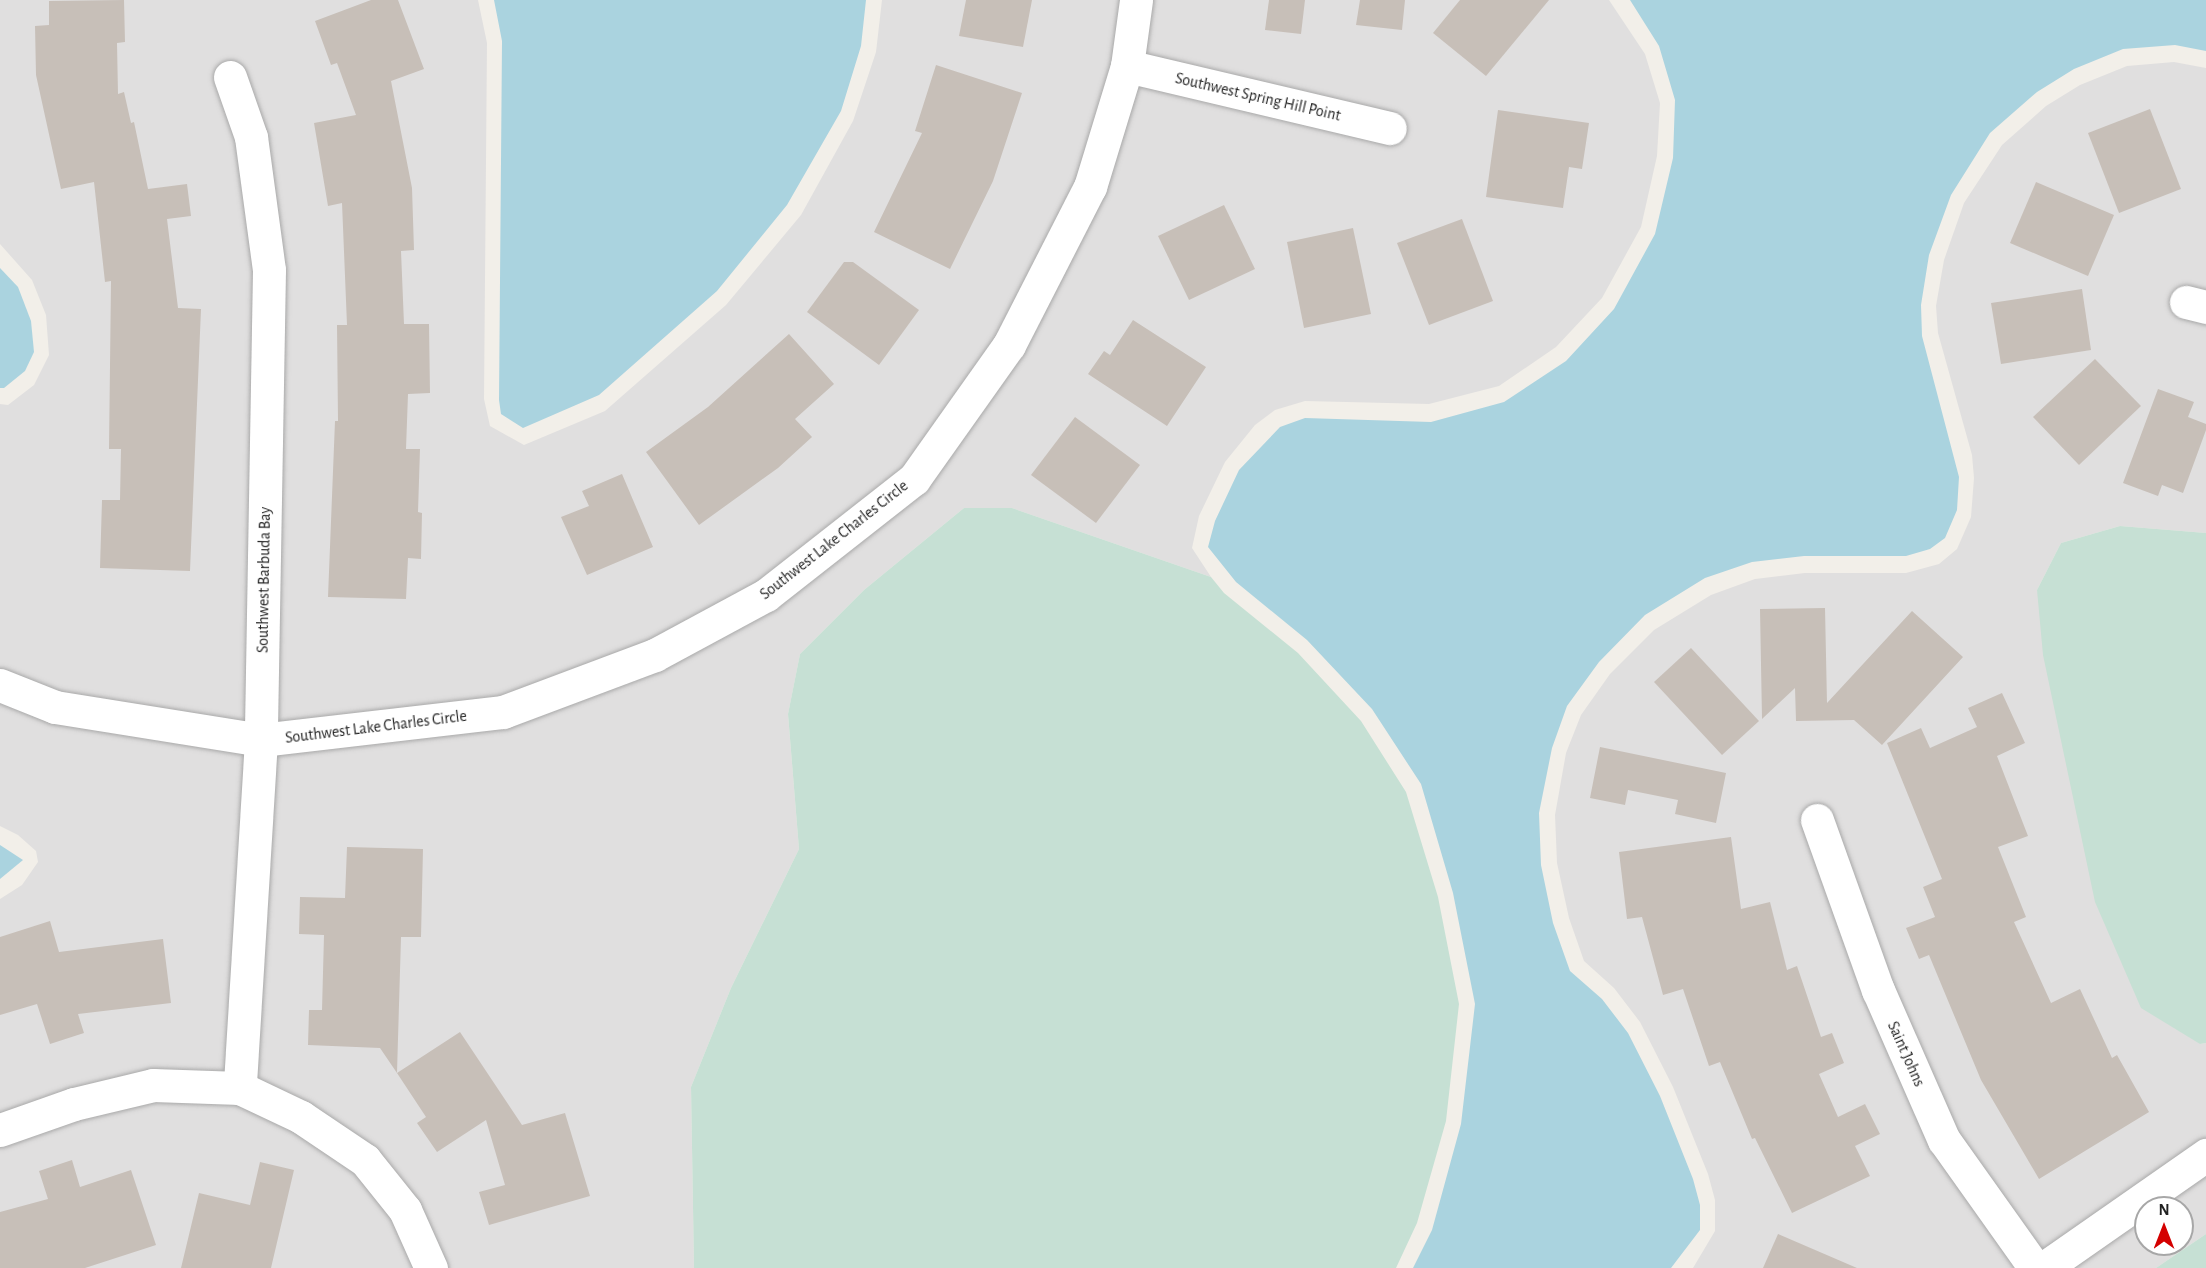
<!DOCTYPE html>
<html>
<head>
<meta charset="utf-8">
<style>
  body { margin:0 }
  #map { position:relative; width:2206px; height:1268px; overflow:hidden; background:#f2efe9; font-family:"Alegreya Sans",sans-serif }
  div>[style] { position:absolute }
  .residential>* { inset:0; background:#e0dfdf }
  .wetland>* { inset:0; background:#c6e0d4 }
  .water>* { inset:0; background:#aad3df }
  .building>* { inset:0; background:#c7bfb8 }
  .roads { filter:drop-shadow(0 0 2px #a9a9a9) drop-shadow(0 0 2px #a9a9a9) }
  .street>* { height:33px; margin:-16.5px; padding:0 16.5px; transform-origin:16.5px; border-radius:16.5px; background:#fff }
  span { translate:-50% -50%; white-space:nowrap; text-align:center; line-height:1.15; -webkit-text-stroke:6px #fff; paint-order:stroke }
  .street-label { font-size:16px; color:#222 }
  .north { position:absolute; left:2134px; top:1196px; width:60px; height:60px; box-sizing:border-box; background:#fff; border:2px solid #a7a7a7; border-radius:50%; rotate:0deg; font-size:16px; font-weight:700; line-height:24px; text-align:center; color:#222 }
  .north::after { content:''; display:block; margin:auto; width:21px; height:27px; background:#d40000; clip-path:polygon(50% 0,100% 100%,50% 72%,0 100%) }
</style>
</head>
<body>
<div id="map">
  <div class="residential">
    <i style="clip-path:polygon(0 0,478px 0,487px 43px,484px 399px,490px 426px,524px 445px,605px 411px,726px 305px,801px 215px,853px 121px,876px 52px,882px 0,1609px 0,1645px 54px,1660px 103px,1657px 156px,1641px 227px,1602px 298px,1556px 347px,1499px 386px,1429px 404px,1305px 401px,1275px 410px,1255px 425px,1225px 462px,1199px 516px,1192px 548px,1211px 577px,1012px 508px,964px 508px,864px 590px,800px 654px,788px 714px,799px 849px,731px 988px,691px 1087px,694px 1268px,0 1268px,0 899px,22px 885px,38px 862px,36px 851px,18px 835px,0 826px,0 404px,8px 405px,34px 385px,49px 355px,46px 315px,32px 280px,0 244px)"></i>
    <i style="clip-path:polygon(evenodd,2174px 62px,2206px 68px,2206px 533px,2120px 526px,2061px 543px,2037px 590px,2200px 1044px,2206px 1043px,2206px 1234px,2156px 1268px,1693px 1268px,1715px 1231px,1715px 1200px,1708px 1174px,1673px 1087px,1640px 1022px,1614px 988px,1584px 961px,1569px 918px,1557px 863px,1555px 815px,1566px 753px,1581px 715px,1610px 674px,1654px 630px,1711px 595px,1755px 579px,1805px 573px,1906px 573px,1939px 564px,1957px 549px,1971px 517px,1974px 478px,1972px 455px,1938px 333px,1936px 306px,1944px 260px,1964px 203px,2002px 145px,2046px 106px,2080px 85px,2127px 66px,2174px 62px,2146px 1208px,2182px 1208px,2182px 1244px,2146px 1244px,2146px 1208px)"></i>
  </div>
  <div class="wetland">
    <i style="clip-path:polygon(964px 508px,1012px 508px,1211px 577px,1224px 593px,1298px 653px,1361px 721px,1406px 792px,1438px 897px,1459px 1004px,1446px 1121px,1417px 1223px,1396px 1268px,694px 1268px,691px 1087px,731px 988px,799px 849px,788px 714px,800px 654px,864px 590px)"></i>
    <i style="clip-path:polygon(2120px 526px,2206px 533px,2206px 1043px,2200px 1044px,2141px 1008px,2095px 902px,2043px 655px,2037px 590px,2061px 543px)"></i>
    <i style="clip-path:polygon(2206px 1234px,2206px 1268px,2156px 1268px)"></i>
  </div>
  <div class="water">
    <i style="clip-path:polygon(494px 0,866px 0,861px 46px,841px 111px,787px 205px,717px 291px,599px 395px,523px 428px,501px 414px,499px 400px,502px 41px)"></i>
    <i style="clip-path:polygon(1630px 0,2206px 0,2206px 51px,2175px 45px,2123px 49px,2074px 69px,2037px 92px,1990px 133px,1951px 195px,1929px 255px,1921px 305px,1922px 336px,1959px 477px,1957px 510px,1945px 538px,1930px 549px,1906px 556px,1804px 556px,1752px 562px,1705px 578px,1645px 615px,1599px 662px,1567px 706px,1552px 748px,1539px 813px,1541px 865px,1553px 923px,1570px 971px,1602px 999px,1628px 1033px,1660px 1096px,1693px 1179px,1700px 1205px,1700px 1230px,1671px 1268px,1413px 1268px,1432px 1230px,1461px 1124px,1475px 1004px,1453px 893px,1421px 784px,1372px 709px,1307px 640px,1236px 582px,1208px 547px,1215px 521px,1239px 470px,1280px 427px,1305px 418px,1431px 422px,1504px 402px,1566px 361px,1614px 309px,1655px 234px,1673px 158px,1675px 100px,1659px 46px)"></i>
    <i style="clip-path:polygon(0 268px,18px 287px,31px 321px,34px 352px,25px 371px,4px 388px,0 388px)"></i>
    <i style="clip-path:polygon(0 845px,23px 860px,0 879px)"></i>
  </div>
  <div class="building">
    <i style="clip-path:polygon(124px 0,125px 42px,117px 43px,118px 94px,124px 92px,131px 123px,134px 122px,148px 189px,187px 184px,191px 216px,167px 219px,178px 308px,201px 309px,190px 571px,100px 568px,102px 500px,120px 500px,121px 449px,109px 449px,111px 281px,105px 282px,94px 182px,61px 189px,36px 75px,35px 26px,49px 25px,49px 1px)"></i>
    <i style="clip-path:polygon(371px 0,398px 0,424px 69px,391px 81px,412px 188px,414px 250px,401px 251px,404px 324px,429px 324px,430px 393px,408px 394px,406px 449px,420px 449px,418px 512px,422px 513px,421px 559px,408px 558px,406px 599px,328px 597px,335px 421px,338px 421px,337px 325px,347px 325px,342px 203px,328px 206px,314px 123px,356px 115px,337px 63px,331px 65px,315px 21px)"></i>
    <i style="clip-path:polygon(966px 0,1032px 0,1023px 47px,959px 36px)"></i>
    <i style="clip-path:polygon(1269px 0,1305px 0,1301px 34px,1265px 30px)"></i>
    <i style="clip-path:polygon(1360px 0,1405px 0,1402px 30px,1356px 25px)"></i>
    <i style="clip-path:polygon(1460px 0,1549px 0,1486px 76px,1433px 33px)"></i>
    <i style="clip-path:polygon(936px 65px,1022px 93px,993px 181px,950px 269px,874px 232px,922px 133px,915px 131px)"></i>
    <i style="clip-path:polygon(2150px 109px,2181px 189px,2119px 213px,2088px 133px)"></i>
    <i style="clip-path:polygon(1498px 110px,1589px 123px,1582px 169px,1569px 167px,1563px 208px,1486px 197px)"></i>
    <i style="clip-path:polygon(2036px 182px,2114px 215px,2088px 276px,2010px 243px)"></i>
    <i style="clip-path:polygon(1224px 205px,1255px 269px,1189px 300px,1158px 236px)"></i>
    <i style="clip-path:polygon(1462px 219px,1493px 301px,1429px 325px,1397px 243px)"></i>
    <i style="clip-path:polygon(1353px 228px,1371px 314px,1304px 328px,1287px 242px)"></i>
    <i style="clip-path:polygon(844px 262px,853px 262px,919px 310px,879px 365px,807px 312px)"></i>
    <i style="clip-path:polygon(2082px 289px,2091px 350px,2001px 364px,1991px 303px)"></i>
    <i style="clip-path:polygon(1133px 320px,1206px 367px,1167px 426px,1088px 374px,1104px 351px,1110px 355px)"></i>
    <i style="clip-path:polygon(789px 334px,834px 384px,795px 419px,812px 437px,778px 468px,699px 525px,646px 452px,708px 407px)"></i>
    <i style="clip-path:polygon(2095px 359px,2141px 406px,2079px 465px,2033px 417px)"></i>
    <i style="clip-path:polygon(2158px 389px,2194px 402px,2188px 417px,2206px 424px,2206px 430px,2183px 493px,2162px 485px,2158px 496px,2123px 483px)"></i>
    <i style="clip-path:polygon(1075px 417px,1140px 465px,1096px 523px,1031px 475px)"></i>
    <i style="clip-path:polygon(622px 474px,653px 547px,587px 575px,561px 517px,589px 506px,582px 491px)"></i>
    <i style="clip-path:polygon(1825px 608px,1827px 703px,1912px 611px,1963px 657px,1882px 745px,1854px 720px,1796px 721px,1795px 688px,1762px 719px,1760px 609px)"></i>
    <i style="clip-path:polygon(1691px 648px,1759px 721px,1722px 755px,1654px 682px)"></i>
    <i style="clip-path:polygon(2002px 693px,2025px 743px,1997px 756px,2028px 836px,1998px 847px,2026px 917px,2014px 922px,2051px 1003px,2080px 989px,2112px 1058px,2117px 1055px,2149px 1112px,2039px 1179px,1981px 1080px,1929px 955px,1919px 959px,1906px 928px,1935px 917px,1923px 887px,1942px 879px,1887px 743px,1921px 728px,1930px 748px,1977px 727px,1968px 708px)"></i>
    <i style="clip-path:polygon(1600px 747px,1726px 773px,1716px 823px,1675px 814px,1678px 800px,1628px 790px,1625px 805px,1590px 798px)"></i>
    <i style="clip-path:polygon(1731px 837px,1741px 909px,1770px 902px,1787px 970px,1797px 966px,1821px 1037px,1832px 1033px,1844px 1063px,1819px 1074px,1838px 1117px,1865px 1104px,1880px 1134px,1855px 1146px,1870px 1176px,1792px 1213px,1755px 1138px,1752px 1139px,1720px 1062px,1709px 1066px,1683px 989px,1663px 995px,1642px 917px,1627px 919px,1619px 852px)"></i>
    <i style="clip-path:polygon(347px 847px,423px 849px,421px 937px,401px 937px,397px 1073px,380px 1048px,308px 1045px,309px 1010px,322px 1010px,324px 935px,299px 934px,300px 897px,345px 898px)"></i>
    <i style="clip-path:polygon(50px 921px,59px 952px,163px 939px,171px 1003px,78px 1014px,84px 1033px,50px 1044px,37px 1004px,0 1015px,0 937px)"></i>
    <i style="clip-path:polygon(460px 1032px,522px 1125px,565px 1113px,590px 1196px,489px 1225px,479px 1192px,505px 1185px,486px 1120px,437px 1152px,417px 1123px,426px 1117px,397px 1073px)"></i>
    <i style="clip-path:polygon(72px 1160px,80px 1187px,131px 1170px,156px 1245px,85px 1268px,0 1268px,0 1212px,48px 1199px,39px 1171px)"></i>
    <i style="clip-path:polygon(260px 1162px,294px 1170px,271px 1268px,181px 1268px,199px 1193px,250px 1205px)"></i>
    <i style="clip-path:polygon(1778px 1234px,1857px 1268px,1763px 1268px)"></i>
  </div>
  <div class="roads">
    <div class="street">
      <i style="left:1127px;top:66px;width:270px;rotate:13.3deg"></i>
      <i style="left:230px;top:77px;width:64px;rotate:70.7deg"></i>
      <i style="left:251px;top:137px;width:134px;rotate:82.3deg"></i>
      <i style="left:269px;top:270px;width:470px;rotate:91deg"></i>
      <i style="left:261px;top:740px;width:349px;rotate:93.5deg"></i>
      <i style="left:2186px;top:302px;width:21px;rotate:14deg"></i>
      <i style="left:0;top:685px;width:59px;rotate:21.8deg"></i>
      <i style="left:55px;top:707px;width:209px;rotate:9.1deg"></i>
      <i style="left:261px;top:740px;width:244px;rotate:-6.6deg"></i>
      <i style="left:503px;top:712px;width:162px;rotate:-20.6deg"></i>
      <i style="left:655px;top:655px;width:126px;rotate:-28.4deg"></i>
      <i style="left:766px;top:595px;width:188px;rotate:-38.1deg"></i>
      <i style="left:914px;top:479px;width:164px;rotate:-54.7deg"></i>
      <i style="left:1009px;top:345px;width:178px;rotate:-62.9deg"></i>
      <i style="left:1090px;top:187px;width:127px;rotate:-73deg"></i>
      <i style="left:1127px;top:66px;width:67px;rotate:-82.2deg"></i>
      <i style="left:1817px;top:820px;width:181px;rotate:70.3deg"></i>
      <i style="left:1878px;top:990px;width:164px;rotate:66.3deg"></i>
      <i style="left:1944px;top:1140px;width:157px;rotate:54.6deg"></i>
      <i style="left:0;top:1130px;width:78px;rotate:-19.4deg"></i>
      <i style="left:74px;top:1104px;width:81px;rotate:-13.5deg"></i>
      <i style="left:153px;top:1085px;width:87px;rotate:2deg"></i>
      <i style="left:240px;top:1088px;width:68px;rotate:25.4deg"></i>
      <i style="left:301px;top:1117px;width:77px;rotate:33.9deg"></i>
      <i style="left:365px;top:1160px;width:64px;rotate:51.3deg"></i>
      <i style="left:405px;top:1210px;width:64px;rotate:65.9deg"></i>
      <i style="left:2044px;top:1268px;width:198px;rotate:-34.9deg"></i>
    </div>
  </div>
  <div class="street-label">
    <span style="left:1258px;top:97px;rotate:13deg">Southwest Spring Hill Point</span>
    <span style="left:834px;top:540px;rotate:-38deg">Southwest Lake Charles Circle</span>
    <span style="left:264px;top:580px;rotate:-89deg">Southwest Barbuda Bay</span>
    <span style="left:376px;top:727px;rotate:-7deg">Southwest Lake Charles Circle</span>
    <span style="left:1906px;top:1054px;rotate:66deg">Saint Johns</span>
  </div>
  <div class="north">N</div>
</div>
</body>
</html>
